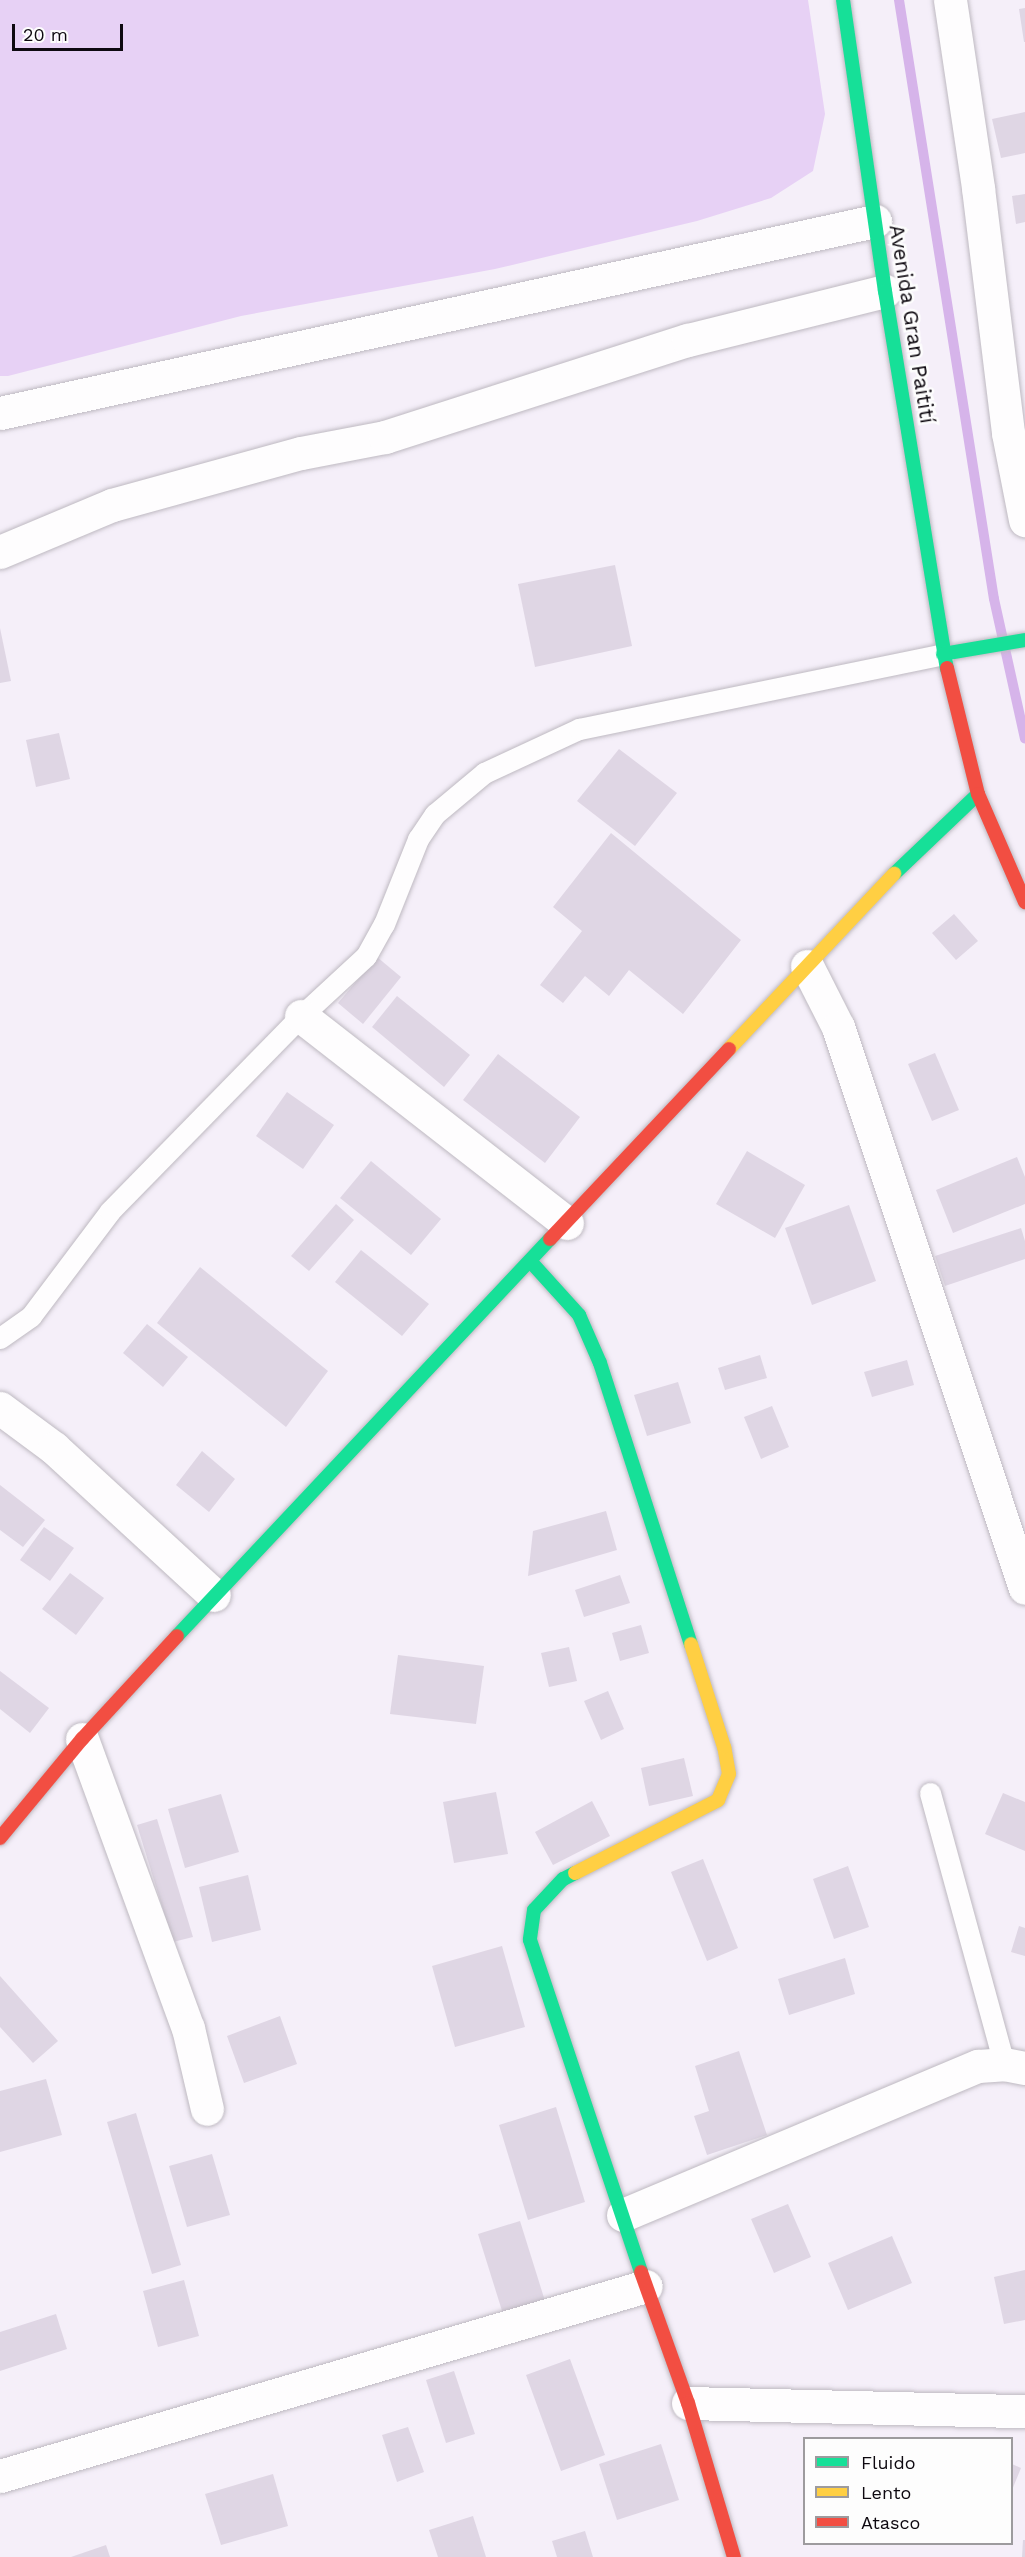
<!DOCTYPE html>
<html>
<head>
<meta charset="utf-8">
<style>
  body { margin:0 }
  #map { position:relative; width:1025px; height:2557px; overflow:hidden; background:#f5eff9; font-family:"Work Sans",sans-serif }
  div>[style] { position:absolute }
  .green>* { inset:0; background:#e7d1f5 }
  .stream>* { height:10px; margin:-5px; padding:0 5px; transform-origin:5px; border-radius:5px; background:#d6b4ea }
  .building>* { inset:0; background:#dfd6e4 }
  .roads { filter:drop-shadow(0 0 2px #beb9c1) drop-shadow(0 0 2px #beb9c1) }
  .lane>* { height:21px; margin:-10.5px; padding:0 10.5px; transform-origin:10.5px; border-radius:10.5px; background:#fefdfe }
  .street>* { height:33px; margin:-16.5px; padding:0 16.5px; transform-origin:16.5px; border-radius:16.5px; background:#fefdfe }
  .fast>* { height:14px; margin:-7px; padding:0 7px; transform-origin:7px; border-radius:7px; background:#16e098 }
  .slow>* { height:14px; margin:-7px; padding:0 7px; transform-origin:7px; border-radius:7px; background:#ffcf43 }
  .jam>* { height:14px; margin:-7px; padding:0 7px; transform-origin:7px; border-radius:7px; background:#f24e42 }
  span { translate:-50% -50%; white-space:nowrap; text-align:center; line-height:1.15; -webkit-text-stroke:5px #fdfdfd; paint-order:stroke }
  .street-label { font-size:21px; color:#0e0910 }
  .legend { position:absolute; left:803px; top:2437px; width:210px; height:108px; box-sizing:border-box; background:#fdfdfd; border:2px solid #9d9b9e; margin:0; padding:8px 10px; list-style:none; font-size:18px; color:#0e0910 }
  .legend li { display:flex; align-items:center; gap:12px; height:30px }
  .legend b { width:30px; border:2px solid #9d9b9e }
  .scale { position:absolute; left:12px; top:24px; width:111px; height:27px; box-sizing:border-box; border:3px solid #0e0910; border-top:0; padding-left:8px; font-size:18px; line-height:21px; white-space:nowrap; color:#0e0910; -webkit-text-stroke:4px #fdfdfd; paint-order:stroke }
</style>
</head>
<body>
<div id="map">
  <div class="green">
    <i style="clip-path:polygon(0 0,808px 0,825px 114px,813px 171px,771px 198px,697px 221px,495px 269px,241px 316px,8px 376px,0 376px)"></i>
  </div>
  <div class="stream">
    <i style="left:899px;top:0;width:606px;rotate:80.99deg"></i>
    <i style="left:994px;top:599px;width:143px;rotate:77.5deg"></i>
  </div>
  <div class="building">
    <i style="clip-path:polygon(1025px 8px,1025px 42px,1024px 42px,1019px 9px)"></i>
    <i style="clip-path:polygon(1025px 112px,1025px 153px,1001px 158px,992px 119px)"></i>
    <i style="clip-path:polygon(1025px 194px,1025px 222px,1016px 224px,1012px 196px)"></i>
    <i style="clip-path:polygon(615px 565px,632px 646px,535px 667px,518px 584px)"></i>
    <i style="clip-path:polygon(0 628px,11px 681px,0 683px)"></i>
    <i style="clip-path:polygon(59px 733px,70px 779px,36px 787px,26px 740px)"></i>
    <i style="clip-path:polygon(619px 749px,677px 793px,635px 846px,577px 801px)"></i>
    <i style="clip-path:polygon(611px 833px,741px 940px,683px 1014px,629px 970px,609px 996px,585px 976px,563px 1003px,540px 985px,582px 931px,553px 907px)"></i>
    <i style="clip-path:polygon(954px 914px,978px 941px,956px 960px,932px 933px)"></i>
    <i style="clip-path:polygon(377px 957px,401px 977px,363px 1024px,338px 1003px)"></i>
    <i style="clip-path:polygon(397px 996px,470px 1055px,444px 1087px,372px 1027px)"></i>
    <i style="clip-path:polygon(935px 1053px,959px 1110px,932px 1121px,908px 1064px)"></i>
    <i style="clip-path:polygon(498px 1054px,580px 1117px,545px 1163px,463px 1100px)"></i>
    <i style="clip-path:polygon(287px 1092px,334px 1125px,303px 1169px,256px 1136px)"></i>
    <i style="clip-path:polygon(747px 1151px,805px 1185px,775px 1238px,716px 1204px)"></i>
    <i style="clip-path:polygon(1017px 1157px,1025px 1177px,1025px 1204px,953px 1233px,936px 1190px)"></i>
    <i style="clip-path:polygon(371px 1161px,441px 1219px,411px 1255px,340px 1198px)"></i>
    <i style="clip-path:polygon(336px 1204px,354px 1220px,309px 1271px,291px 1256px)"></i>
    <i style="clip-path:polygon(849px 1205px,876px 1281px,812px 1305px,785px 1228px)"></i>
    <i style="clip-path:polygon(1021px 1228px,1025px 1241px,1025px 1259px,945px 1286px,935px 1256px)"></i>
    <i style="clip-path:polygon(361px 1250px,429px 1304px,402px 1336px,335px 1282px)"></i>
    <i style="clip-path:polygon(200px 1267px,328px 1371px,286px 1427px,157px 1323px)"></i>
    <i style="clip-path:polygon(147px 1324px,188px 1357px,163px 1387px,123px 1353px)"></i>
    <i style="clip-path:polygon(760px 1355px,767px 1378px,725px 1390px,718px 1368px)"></i>
    <i style="clip-path:polygon(907px 1360px,914px 1385px,872px 1397px,864px 1372px)"></i>
    <i style="clip-path:polygon(678px 1382px,691px 1423px,647px 1436px,634px 1395px)"></i>
    <i style="clip-path:polygon(772px 1406px,789px 1447px,761px 1459px,744px 1417px)"></i>
    <i style="clip-path:polygon(202px 1451px,235px 1479px,209px 1512px,176px 1485px)"></i>
    <i style="clip-path:polygon(0 1485px,45px 1520px,23px 1547px,0 1530px)"></i>
    <i style="clip-path:polygon(606px 1511px,617px 1550px,528px 1576px,533px 1531px)"></i>
    <i style="clip-path:polygon(44px 1527px,74px 1548px,50px 1581px,20px 1560px)"></i>
    <i style="clip-path:polygon(70px 1573px,104px 1598px,76px 1635px,42px 1609px)"></i>
    <i style="clip-path:polygon(620px 1575px,630px 1603px,584px 1617px,575px 1590px)"></i>
    <i style="clip-path:polygon(641px 1625px,649px 1653px,620px 1661px,612px 1633px)"></i>
    <i style="clip-path:polygon(569px 1647px,577px 1681px,549px 1687px,541px 1653px)"></i>
    <i style="clip-path:polygon(398px 1655px,484px 1666px,476px 1724px,390px 1714px)"></i>
    <i style="clip-path:polygon(0 1671px,49px 1708px,30px 1733px,0 1709px)"></i>
    <i style="clip-path:polygon(608px 1691px,624px 1729px,601px 1740px,584px 1701px)"></i>
    <i style="clip-path:polygon(684px 1758px,693px 1796px,649px 1806px,641px 1768px)"></i>
    <i style="clip-path:polygon(496px 1792px,508px 1854px,454px 1863px,443px 1802px)"></i>
    <i style="clip-path:polygon(1003px 1793px,1025px 1802px,1025px 1851px,985px 1834px)"></i>
    <i style="clip-path:polygon(221px 1794px,239px 1852px,185px 1868px,168px 1809px)"></i>
    <i style="clip-path:polygon(592px 1801px,610px 1836px,553px 1865px,535px 1832px)"></i>
    <i style="clip-path:polygon(157px 1819px,193px 1937px,173px 1942px,137px 1825px)"></i>
    <i style="clip-path:polygon(703px 1859px,738px 1948px,707px 1961px,671px 1872px)"></i>
    <i style="clip-path:polygon(848px 1866px,869px 1927px,834px 1939px,813px 1879px)"></i>
    <i style="clip-path:polygon(248px 1875px,261px 1930px,212px 1942px,199px 1887px)"></i>
    <i style="clip-path:polygon(1019px 1926px,1025px 1928px,1025px 1956px,1011px 1952px)"></i>
    <i style="clip-path:polygon(502px 1946px,525px 2027px,455px 2047px,432px 1966px)"></i>
    <i style="clip-path:polygon(845px 1958px,855px 1994px,789px 2015px,778px 1979px)"></i>
    <i style="clip-path:polygon(0 1976px,58px 2041px,33px 2063px,0 2027px)"></i>
    <i style="clip-path:polygon(280px 2016px,297px 2064px,244px 2083px,227px 2036px)"></i>
    <i style="clip-path:polygon(739px 2051px,767px 2135px,707px 2155px,694px 2116px,709px 2111px,695px 2066px)"></i>
    <i style="clip-path:polygon(46px 2079px,62px 2135px,0 2152px,0 2091px)"></i>
    <i style="clip-path:polygon(556px 2107px,585px 2202px,528px 2220px,499px 2125px)"></i>
    <i style="clip-path:polygon(136px 2113px,181px 2265px,152px 2274px,107px 2122px)"></i>
    <i style="clip-path:polygon(212px 2154px,230px 2215px,187px 2227px,169px 2166px)"></i>
    <i style="clip-path:polygon(788px 2204px,811px 2257px,774px 2273px,751px 2219px)"></i>
    <i style="clip-path:polygon(520px 2221px,545px 2301px,503px 2314px,478px 2234px)"></i>
    <i style="clip-path:polygon(892px 2236px,912px 2283px,848px 2310px,828px 2263px)"></i>
    <i style="clip-path:polygon(1025px 2270px,1025px 2320px,1004px 2324px,994px 2277px)"></i>
    <i style="clip-path:polygon(184px 2280px,199px 2336px,158px 2347px,143px 2291px)"></i>
    <i style="clip-path:polygon(56px 2314px,67px 2349px,0 2371px,0 2332px)"></i>
    <i style="clip-path:polygon(570px 2359px,605px 2455px,561px 2471px,526px 2375px)"></i>
    <i style="clip-path:polygon(454px 2371px,475px 2434px,446px 2443px,426px 2380px)"></i>
    <i style="clip-path:polygon(408px 2427px,424px 2472px,397px 2482px,382px 2435px)"></i>
    <i style="clip-path:polygon(661px 2444px,679px 2500px,617px 2520px,599px 2464px)"></i>
    <i style="clip-path:polygon(1012px 2464px,1021px 2468px,1012px 2490px)"></i>
    <i style="clip-path:polygon(273px 2474px,288px 2526px,221px 2545px,205px 2494px)"></i>
    <i style="clip-path:polygon(473px 2516px,486px 2557px,438px 2557px,429px 2530px)"></i>
    <i style="clip-path:polygon(585px 2531px,593px 2557px,557px 2557px,552px 2541px)"></i>
    <i style="clip-path:polygon(1023px 2540px,1025px 2540px,1025px 2557px,1022px 2557px)"></i>
    <i style="clip-path:polygon(106px 2545px,110px 2557px,71px 2557px)"></i>
  </div>
  <div class="roads">
    <div class="lane">
      <i style="left:0;top:1338px;width:38px;rotate:-35deg"></i>
      <i style="left:31px;top:1316px;width:131px;rotate:-53deg"></i>
      <i style="left:110px;top:1211px;width:273px;rotate:-45.6deg"></i>
      <i style="left:301px;top:1016px;width:88px;rotate:-42.7deg"></i>
      <i style="left:366px;top:956px;width:37px;rotate:-61deg"></i>
      <i style="left:384px;top:924px;width:92px;rotate:-68.2deg"></i>
      <i style="left:418px;top:839px;width:30px;rotate:-56deg"></i>
      <i style="left:435px;top:814px;width:64px;rotate:-39.9deg"></i>
      <i style="left:484px;top:773px;width:105px;rotate:-24.9deg"></i>
      <i style="left:579px;top:729px;width:372px;rotate:-11.6deg"></i>
      <i style="left:930px;top:1793px;width:281px;rotate:74.7deg"></i>
    </div>
    <div class="street">
      <i style="left:950px;top:0;width:190px;rotate:81.5deg"></i>
      <i style="left:978px;top:188px;width:247px;rotate:83deg"></i>
      <i style="left:1008px;top:433px;width:89px;rotate:78.9deg"></i>
      <i style="left:0;top:413px;width:896px;rotate:-12.38deg"></i>
      <i style="left:0;top:552px;width:121px;rotate:-22.8deg"></i>
      <i style="left:112px;top:505px;width:196px;rotate:-15.4deg"></i>
      <i style="left:301px;top:453px;width:86px;rotate:-10.8deg"></i>
      <i style="left:385px;top:437px;width:318px;rotate:-17.8deg"></i>
      <i style="left:688px;top:340px;width:203px;rotate:-14deg"></i>
      <i style="left:807px;top:966px;width:68px;rotate:63.1deg"></i>
      <i style="left:838px;top:1027px;width:591px;rotate:71.57deg"></i>
      <i style="left:301px;top:1016px;width:337px;rotate:37.9deg"></i>
      <i style="left:0;top:1408px;width:67px;rotate:36.5deg"></i>
      <i style="left:54px;top:1448px;width:217px;rotate:42.6deg"></i>
      <i style="left:82px;top:1739px;width:308px;rotate:69.9deg"></i>
      <i style="left:188px;top:2028px;width:83px;rotate:76.8deg"></i>
      <i style="left:623px;top:2215px;width:385px;rotate:-22.8deg"></i>
      <i style="left:978px;top:2066px;width:26px;rotate:-4deg"></i>
      <i style="left:1004px;top:2064px;width:21px;rotate:11deg"></i>
      <i style="left:688px;top:2403px;width:337px;rotate:1.4deg"></i>
      <i style="left:0;top:2476px;width:673px;rotate:-16.39deg"></i>
    </div>
    <div class="fast">
      <i style="left:843px;top:0;width:294px;rotate:81.8deg"></i>
      <i style="left:885px;top:291px;width:382px;rotate:80.7deg"></i>
      <i style="left:943px;top:654px;width:83px;rotate:-9.7deg"></i>
      <i style="left:894px;top:874px;width:116px;rotate:-43.6deg"></i>
      <i style="left:531px;top:1262px;width:72px;rotate:47.8deg"></i>
      <i style="left:579px;top:1315px;width:52px;rotate:66.4deg"></i>
      <i style="left:600px;top:1363px;width:295px;rotate:72.1deg"></i>
      <i style="left:177px;top:1636px;width:545px;rotate:-46.79deg"></i>
      <i style="left:575px;top:1873px;width:13px;rotate:153deg"></i>
      <i style="left:563px;top:1879px;width:42px;rotate:133.1deg"></i>
      <i style="left:534px;top:1910px;width:30px;rotate:98deg"></i>
      <i style="left:530px;top:1940px;width:350px;rotate:71.5deg"></i>
    </div>
    <div class="slow">
      <i style="left:729px;top:1049px;width:241px;rotate:-46.7deg"></i>
      <i style="left:575px;top:1873px;width:161px;rotate:-27deg"></i>
      <i style="left:718px;top:1800px;width:28px;rotate:-67deg"></i>
      <i style="left:729px;top:1774px;width:27px;rotate:-100deg"></i>
      <i style="left:724px;top:1747px;width:108px;rotate:-107.8deg"></i>
    </div>
    <div class="jam">
      <i style="left:947px;top:668px;width:130px;rotate:76.2deg"></i>
      <i style="left:978px;top:794px;width:118px;rotate:66.5deg"></i>
      <i style="left:550px;top:1239px;width:261px;rotate:-46.7deg"></i>
      <i style="left:0;top:1838px;width:129px;rotate:-50.4deg"></i>
      <i style="left:82px;top:1739px;width:140px;rotate:-47.3deg"></i>
      <i style="left:641px;top:2272px;width:139px;rotate:70.3deg"></i>
      <i style="left:688px;top:2403px;width:161px;rotate:73.4deg"></i>
    </div>
  </div>
  <div class="street-label">
    <span style="left:912px;top:324px;rotate:81deg">Avenida Gran Paitití</span>
  </div>
  <ul class="legend">
  <li><b style="height:8px;background:#16e098"></b>Fluido</li>
  <li><b style="height:8px;background:#ffcf43"></b>Lento</li>
  <li><b style="height:8px;background:#f24e42"></b>Atasco</li>
  </ul>
  <div class="scale">20 m</div>
</div>
</body>
</html>
